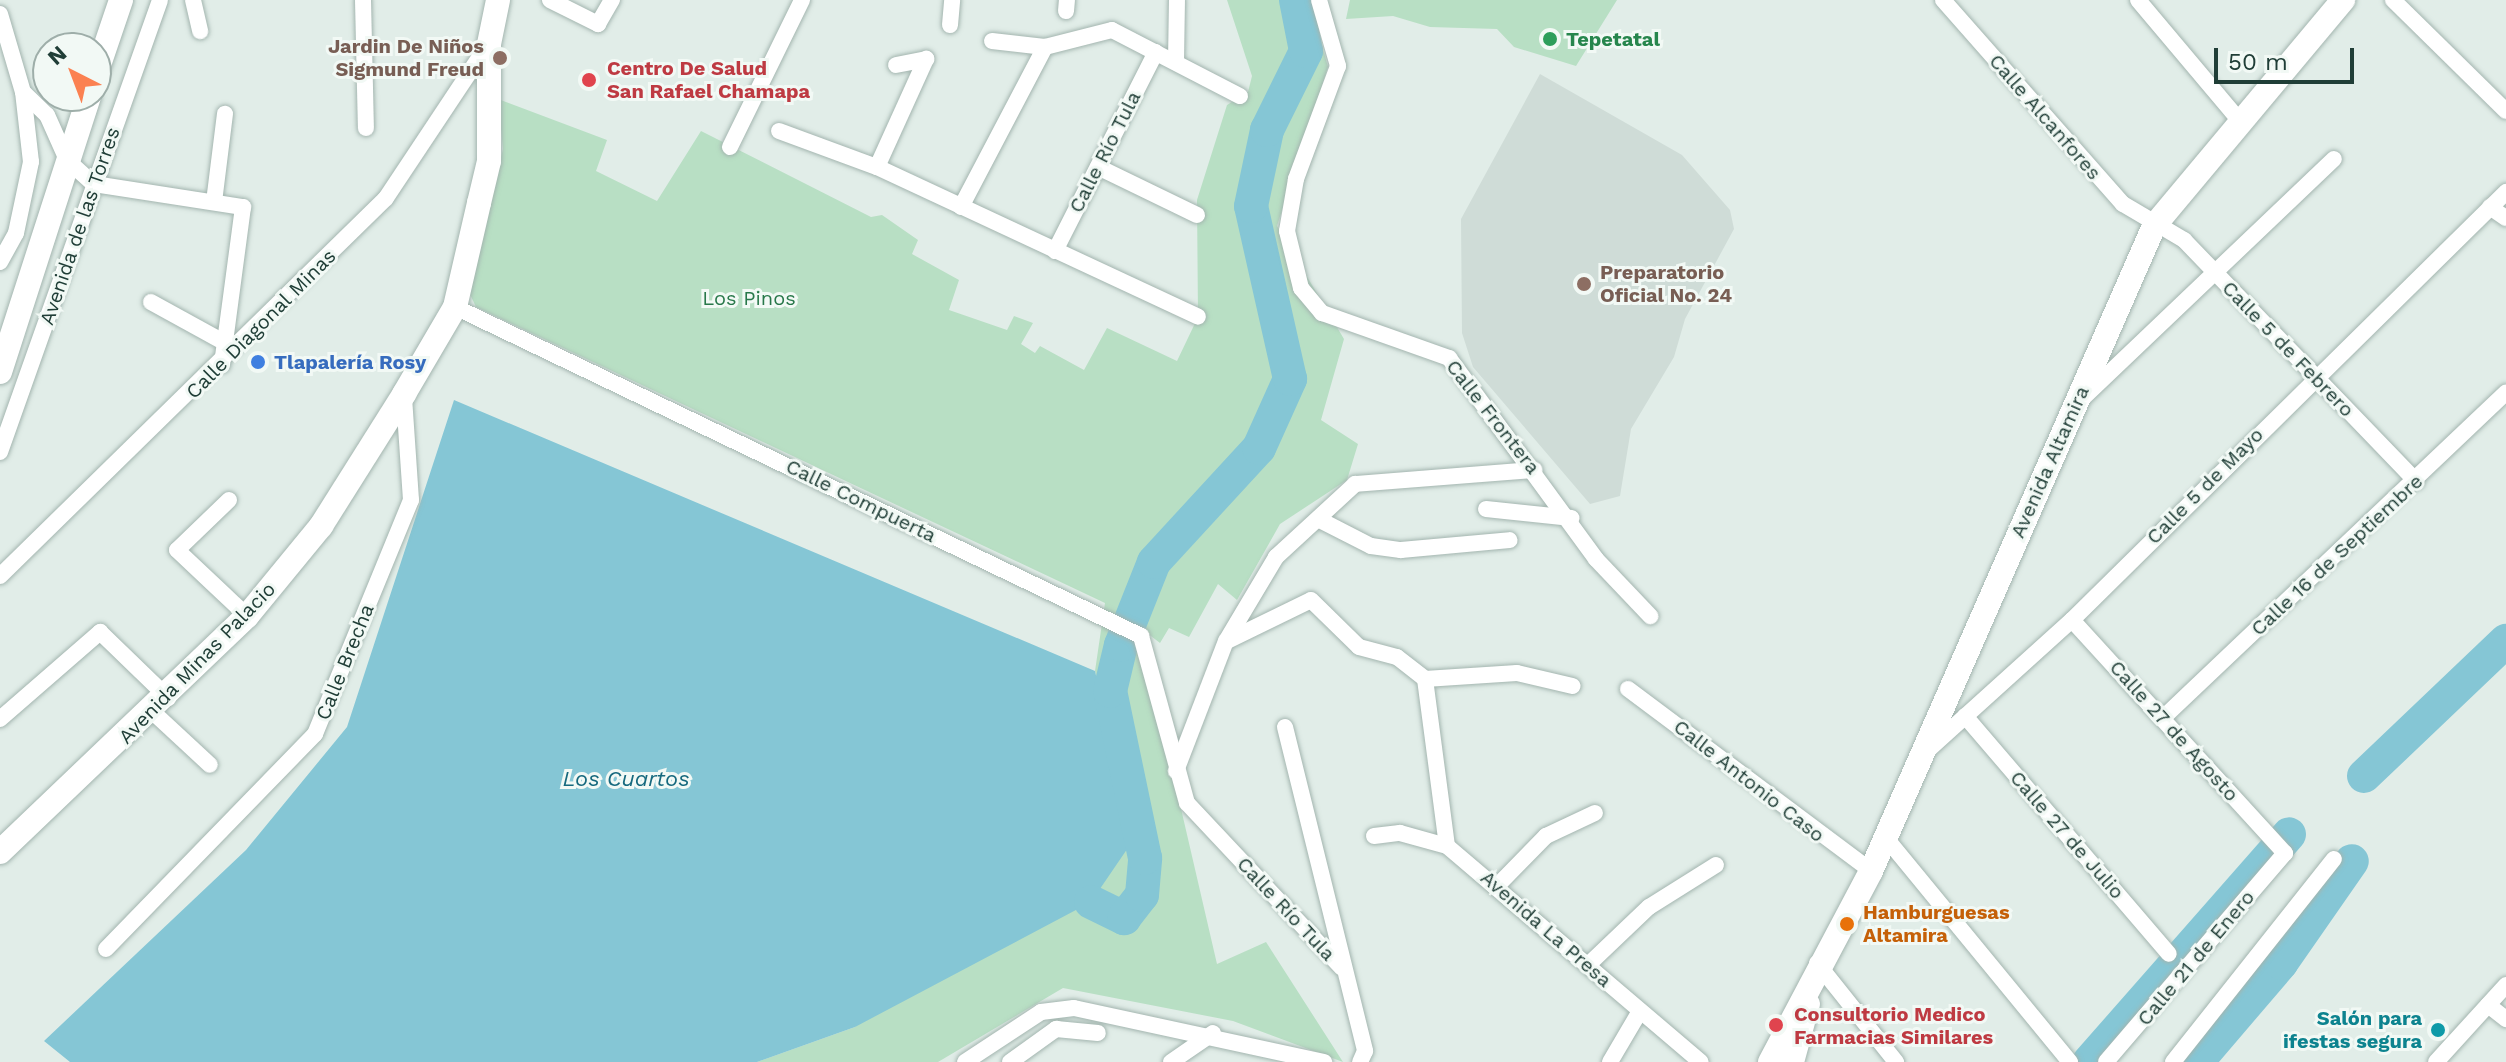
<!DOCTYPE html>
<html>
<head>
<meta charset="utf-8">
<style>
  body { margin:0 }
  #map { position:relative; width:2506px; height:1062px; overflow:hidden; background:#e1ede8; font-family:"Work Sans",sans-serif }
  div>[style] { position:absolute }
  .built>* { inset:0; background:#cfdcd7 }
  .green>* { inset:0; background:#b8dfc4 }
  .water>* { inset:0; background:#85c6d5 }
  .river>* { height:34px; margin:-17px; padding:0 17px; transform-origin:17px; border-radius:17px; background:#85c6d5 }
  .roads { filter:drop-shadow(0 0 2px #a3b5af) drop-shadow(0 0 2px #a3b5af) }
  .street>* { height:16px; margin:-8px; padding:0 8px; transform-origin:8px; border-radius:8px; background:#fff }
  .secondary>* { height:24px; margin:-12px; padding:0 12px; transform-origin:12px; border-radius:12px; background:#fff }
  .dots>* { width:22px; height:22px; translate:-50% -50%; box-sizing:border-box; border:4px solid #f2f9f5; border-radius:50% }
  span { translate:-50% -50%; white-space:nowrap; text-align:center; line-height:1.15; -webkit-text-stroke:6px #f2f9f5; paint-order:stroke }
  .leisure-label { font-size:20px; color:#27864d; font-weight:700 }
  .left { translate:0 -50%; text-align:left }
  .education-label { font-size:20px; color:#785e54; font-weight:700 }
  .right { translate:-100% -50%; text-align:right }
  .health-label { font-size:20px; color:#be3a42; font-weight:700 }
  .street-label { font-size:20px; color:#203e37 }
  .park-label { font-size:20px; color:#28784a }
  .shop-label { font-size:20px; color:#366cbe; font-weight:700 }
  .food-label { font-size:20px; color:#c56008; font-weight:700 }
  .culture-label { font-size:20px; color:#0d838f; font-weight:700 }
  .water-label { font-size:22px; color:#16697e; font-style:italic }
  .north { position:absolute; left:32px; top:32px; width:80px; height:80px; box-sizing:border-box; background:#f2f9f5; border:2px solid #9eaea9; border-radius:50%; rotate:318deg; font-size:22px; font-weight:700; line-height:32px; text-align:center; color:#203e37 }
  .north::after { content:''; display:block; margin:auto; width:28px; height:36px; background:#fb8151; clip-path:polygon(50% 0,100% 100%,50% 72%,0 100%) }
  .scale { position:absolute; left:2214px; top:48px; width:140px; height:36px; box-sizing:border-box; border:4px solid #203e37; border-top:0; padding-left:10px; font-size:24px; line-height:28px; white-space:nowrap; color:#203e37; -webkit-text-stroke:6px #f2f9f5; paint-order:stroke }
</style>
</head>
<body>
<div id="map">
  <div class="built">
    <i style="clip-path:polygon(1540px 74px,1682px 155px,1730px 210px,1734px 229px,1685px 319px,1674px 357px,1631px 429px,1620px 496px,1590px 504px,1473px 367px,1462px 333px,1461px 219px)"></i>
  </div>
  <div class="green">
    <i style="clip-path:polygon(1227px 0,1309px 0,1328px 67px,1277px 226px,1344px 339px,1321px 420px,1358px 444px,1347px 480px,1280px 524px,1237px 600px,1218px 584px,1189px 637px,1169px 628px,1160px 643px,1143px 630px,1141px 636px,1217px 964px,1266px 942px,1343px 1062px,1233px 1021px,1063px 988px,938px 1062px,757px 1062px,855px 1027px,1122px 786px,1095px 671px,1105px 603px,476px 307px,468px 290px,503px 149px,498px 99px,607px 140px,596px 171px,657px 201px,701px 131px,871px 217px,882px 215px,918px 240px,912px 254px,959px 280px,949px 310px,1007px 330px,1014px 316px,1033px 323px,1021px 344px,1035px 353px,1040px 346px,1084px 370px,1107px 328px,1177px 361px,1198px 317px,1197px 200px,1227px 105px,1248px 92px,1252px 76px)"></i>
    <i style="clip-path:polygon(1350px 0,1617px 0,1576px 66px,1514px 47px,1497px 29px,1430px 27px,1393px 16px,1346px 19px)"></i>
  </div>
  <div class="water">
    <i style="clip-path:polygon(454px 400px,1095px 671px,1134px 839px,1091px 902px,855px 1027px,757px 1062px,70px 1062px,44px 1041px,246px 850px,347px 727px)"></i>
  </div>
  <div class="river">
    <i style="left:2364px;top:776px;width:196px;rotate:-43.6deg"></i>
    <i style="left:1091px;top:902px;width:37px;rotate:26deg"></i>
    <i style="left:1124px;top:918px;width:29px;rotate:-52deg"></i>
    <i style="left:1142px;top:895px;width:37px;rotate:-85deg"></i>
    <i style="left:1145px;top:858px;width:171px;rotate:-101.8deg"></i>
    <i style="left:1110px;top:691px;width:47px;rotate:-76.6deg"></i>
    <i style="left:1121px;top:645px;width:89px;rotate:-68.3deg"></i>
    <i style="left:1154px;top:562px;width:155px;rotate:-47.4deg"></i>
    <i style="left:1259px;top:448px;width:76px;rotate:-65.8deg"></i>
    <i style="left:1290px;top:379px;width:177px;rotate:-102.7deg"></i>
    <i style="left:1251px;top:206px;width:78px;rotate:-78.1deg"></i>
    <i style="left:1267px;top:130px;width:88px;rotate:-63.7deg"></i>
    <i style="left:1306px;top:51px;width:52px;rotate:-101.1deg"></i>
    <i style="left:2200px;top:1058px;width:125px;rotate:-49.5deg"></i>
    <i style="left:2281px;top:963px;width:124px;rotate:-55.2deg"></i>
    <i style="left:2089px;top:1062px;width:303px;rotate:-48.7deg"></i>
  </div>
  <div class="roads">
    <div class="street">
      <i style="left:193px;top:0;width:32px;rotate:77deg"></i>
      <i style="left:363px;top:0;width:128px;rotate:88.7deg"></i>
      <i style="left:550px;top:0;width:54px;rotate:26.6deg"></i>
      <i style="left:598px;top:24px;width:28px;rotate:-60deg"></i>
      <i style="left:1319px;top:0;width:69px;rotate:73.9deg"></i>
      <i style="left:1338px;top:66px;width:121px;rotate:110.4deg"></i>
      <i style="left:1296px;top:179px;width:53px;rotate:99.8deg"></i>
      <i style="left:1287px;top:231px;width:59px;rotate:76.2deg"></i>
      <i style="left:1301px;top:288px;width:33px;rotate:50deg"></i>
      <i style="left:1322px;top:313px;width:135px;rotate:19.5deg"></i>
      <i style="left:1449px;top:358px;width:249px;rotate:53.8deg"></i>
      <i style="left:1596px;top:559px;width:79px;rotate:46.5deg"></i>
      <i style="left:1943px;top:0;width:272px;rotate:48.6deg"></i>
      <i style="left:2123px;top:204px;width:71px;rotate:30.5deg"></i>
      <i style="left:2184px;top:240px;width:335px;rotate:46.1deg"></i>
      <i style="left:2138px;top:0;width:158px;rotate:49.9deg"></i>
      <i style="left:2393px;top:0;width:158px;rotate:44.5deg"></i>
      <i style="left:1066px;top:11px;width:11px;rotate:-85deg"></i>
      <i style="left:0;top:14px;width:81px;rotate:73.6deg"></i>
      <i style="left:23px;top:92px;width:33px;rotate:44deg"></i>
      <i style="left:47px;top:115px;width:49px;rotate:66deg"></i>
      <i style="left:67px;top:160px;width:36px;rotate:42deg"></i>
      <i style="left:94px;top:184px;width:151px;rotate:8.8deg"></i>
      <i style="left:243px;top:207px;width:159px;rotate:97.6deg"></i>
      <i style="left:950px;top:25px;width:25px;rotate:-85deg"></i>
      <i style="left:992px;top:41px;width:53px;rotate:6.5deg"></i>
      <i style="left:1045px;top:47px;width:69px;rotate:-14.2deg"></i>
      <i style="left:1112px;top:30px;width:144px;rotate:27.3deg"></i>
      <i style="left:1176px;top:62px;width:62px;rotate:-89.1deg"></i>
      <i style="left:896px;top:65px;width:31px;rotate:-11deg"></i>
      <i style="left:779px;top:131px;width:104px;rotate:20.2deg"></i>
      <i style="left:877px;top:167px;width:354px;rotate:25deg"></i>
      <i style="left:730px;top:147px;width:164px;rotate:-63.9deg"></i>
      <i style="left:877px;top:167px;width:119px;rotate:-65.6deg"></i>
      <i style="left:1098px;top:167px;width:110px;rotate:25.9deg"></i>
      <i style="left:214px;top:202px;width:89px;rotate:-82.9deg"></i>
      <i style="left:961px;top:207px;width:181px;rotate:-62.3deg"></i>
      <i style="left:2490px;top:207px;width:19px;rotate:35deg"></i>
      <i style="left:1055px;top:251px;width:223px;rotate:-63.1deg"></i>
      <i style="left:0;top:262px;width:33px;rotate:-61deg"></i>
      <i style="left:16px;top:233px;width:73px;rotate:-78.1deg"></i>
      <i style="left:31px;top:162px;width:70px;rotate:-96.5deg"></i>
      <i style="left:151px;top:302px;width:79px;rotate:28.8deg"></i>
      <i style="left:455px;top:307px;width:761px;rotate:25.62deg"></i>
      <i style="left:1141px;top:636px;width:173px;rotate:74.6deg"></i>
      <i style="left:1187px;top:803px;width:226px;rotate:46.8deg"></i>
      <i style="left:2084px;top:397px;width:345px;rotate:-43.6deg"></i>
      <i style="left:0;top:452px;width:479px;rotate:-70.5deg"></i>
      <i style="left:229px;top:500px;width:72px;rotate:136.1deg"></i>
      <i style="left:177px;top:550px;width:96px;rotate:43.3deg"></i>
      <i style="left:1486px;top:509px;width:86px;rotate:6deg"></i>
      <i style="left:1318px;top:519px;width:59px;rotate:27deg"></i>
      <i style="left:1371px;top:546px;width:30px;rotate:8deg"></i>
      <i style="left:1401px;top:550px;width:109px;rotate:-5.2deg"></i>
      <i style="left:0;top:576px;width:540px;rotate:-44.4deg"></i>
      <i style="left:386px;top:198px;width:182px;rotate:-56.4deg"></i>
      <i style="left:2072px;top:620px;width:316px;rotate:47.6deg"></i>
      <i style="left:2285px;top:853px;width:275px;rotate:130.6deg"></i>
      <i style="left:1227px;top:641px;width:93px;rotate:-26deg"></i>
      <i style="left:1311px;top:600px;width:67px;rotate:44.4deg"></i>
      <i style="left:1359px;top:647px;width:39px;rotate:15deg"></i>
      <i style="left:1397px;top:657px;width:36px;rotate:38deg"></i>
      <i style="left:1425px;top:679px;width:92px;rotate:-3.7deg"></i>
      <i style="left:1517px;top:673px;width:57px;rotate:13.1deg"></i>
      <i style="left:1425px;top:679px;width:168px;rotate:82.5deg"></i>
      <i style="left:1628px;top:689px;width:304px;rotate:36.8deg"></i>
      <i style="left:154px;top:713px;width:76px;rotate:42.9deg"></i>
      <i style="left:1965px;top:716px;width:313px;rotate:49.4deg"></i>
      <i style="left:2165px;top:716px;width:470px;rotate:-43.5deg"></i>
      <i style="left:0;top:719px;width:133px;rotate:-41deg"></i>
      <i style="left:100px;top:632px;width:95px;rotate:44.1deg"></i>
      <i style="left:1285px;top:727px;width:334px;rotate:76.1deg"></i>
      <i style="left:1365px;top:1051px;width:12px;rotate:114deg"></i>
      <i style="left:1928px;top:750px;width:194px;rotate:-42.1deg"></i>
      <i style="left:2072px;top:620px;width:610px;rotate:-44.6deg"></i>
      <i style="left:1176px;top:771px;width:139px;rotate:-69deg"></i>
      <i style="left:1226px;top:641px;width:98px;rotate:-59.2deg"></i>
      <i style="left:1276px;top:557px;width:108px;rotate:-42.7deg"></i>
      <i style="left:1355px;top:484px;width:180px;rotate:-4.5deg"></i>
      <i style="left:1374px;top:836px;width:26px;rotate:-7deg"></i>
      <i style="left:1400px;top:833px;width:49px;rotate:15.5deg"></i>
      <i style="left:1447px;top:846px;width:333px;rotate:40.4deg"></i>
      <i style="left:1886px;top:838px;width:290px;rotate:50.6deg"></i>
      <i style="left:1498px;top:885px;width:69px;rotate:-45.6deg"></i>
      <i style="left:1546px;top:836px;width:54px;rotate:-25.1deg"></i>
      <i style="left:106px;top:949px;width:300px;rotate:-45.8deg"></i>
      <i style="left:315px;top:734px;width:253px;rotate:-67.7deg"></i>
      <i style="left:411px;top:500px;width:104px;rotate:-93.9deg"></i>
      <i style="left:1817px;top:963px;width:127px;rotate:51.4deg"></i>
      <i style="left:1588px;top:965px;width:84px;rotate:-43.6deg"></i>
      <i style="left:1649px;top:907px;width:79px;rotate:-32.1deg"></i>
      <i style="left:2488px;top:1005px;width:23px;rotate:38deg"></i>
      <i style="left:965px;top:1062px;width:91px;rotate:-33.3deg"></i>
      <i style="left:1041px;top:1012px;width:33px;rotate:-7deg"></i>
      <i style="left:1074px;top:1008px;width:256px;rotate:12.2deg"></i>
      <i style="left:1010px;top:1062px;width:57px;rotate:-35.7deg"></i>
      <i style="left:1056px;top:1029px;width:42px;rotate:5.4deg"></i>
      <i style="left:1171px;top:1062px;width:51px;rotate:-34.6deg"></i>
      <i style="left:1610px;top:1062px;width:59px;rotate:-59.5deg"></i>
      <i style="left:2173px;top:1062px;width:259px;rotate:-51.6deg"></i>
      <i style="left:2436px;top:1062px;width:104px;rotate:-47.7deg"></i>
    </div>
    <div class="secondary">
      <i style="left:96px;top:74px;width:78px;rotate:-71.3deg"></i>
      <i style="left:0;top:372px;width:290px;rotate:-72.1deg"></i>
      <i style="left:0;top:852px;width:342px;rotate:-43.7deg"></i>
      <i style="left:247px;top:616px;width:117px;rotate:-50.6deg"></i>
      <i style="left:321px;top:526px;width:156px;rotate:-57.8deg"></i>
      <i style="left:404px;top:394px;width:101px;rotate:-59.6deg"></i>
      <i style="left:455px;top:307px;width:107px;rotate:-77deg"></i>
      <i style="left:479px;top:203px;width:43px;rotate:-76.6deg"></i>
      <i style="left:489px;top:161px;width:117px;rotate:-90deg"></i>
      <i style="left:489px;top:44px;width:45px;rotate:-78.4deg"></i>
      <i style="left:1770px;top:1062px;width:216px;rotate:-62.1deg"></i>
      <i style="left:1871px;top:871px;width:704px;rotate:-66.31deg"></i>
      <i style="left:2154px;top:226px;width:295px;rotate:-50.1deg"></i>
      <i style="left:1792px;top:1062px;width:60px;rotate:-74.6deg"></i>
    </div>
  </div>
  <div class="dots">
    <i style="left:1550px;top:39px;background:#2e9e5b"></i>
    <i style="left:500px;top:58px;background:#8d6e63"></i>
    <i style="left:589px;top:80px;background:#e0444e"></i>
    <i style="left:1584px;top:284px;background:#8d6e63"></i>
    <i style="left:258px;top:362px;background:#3f7fe0"></i>
    <i style="left:1847px;top:924px;background:#e8710a"></i>
    <i style="left:1776px;top:1025px;background:#e0444e"></i>
    <i style="left:2438px;top:1030px;background:#0f9aa8"></i>
  </div>
  <div class="leisure-label">
    <span class="left" style="left:1566px;top:39px">Tepetatal</span>
  </div>
  <div class="education-label">
    <span class="right" style="left:484px;top:58px">Jardin De Niños<br>Sigmund Freud</span>
    <span class="left" style="left:1600px;top:284px">Preparatorio<br>Oficial No. 24</span>
  </div>
  <div class="health-label">
    <span class="left" style="left:607px;top:80px">Centro De Salud<br>San Rafael Chamapa</span>
    <span class="left" style="left:1794px;top:1026px">Consultorio Medico<br>Farmacias Similares</span>
  </div>
  <div class="street-label">
    <span style="left:2045px;top:117px;rotate:49deg">Calle Alcanfores</span>
    <span style="left:1105px;top:152px;rotate:-63deg">Calle Río Tula</span>
    <span style="left:80px;top:226px;rotate:-71deg">Avenida de las Torres</span>
    <span style="left:261px;top:324px;rotate:-45deg">Calle Diagonal Minas</span>
    <span style="left:2288px;top:349px;rotate:46deg">Calle 5 de Febrero</span>
    <span style="left:1493px;top:417px;rotate:52deg">Calle Frontera</span>
    <span style="left:2050px;top:462px;rotate:-66deg">Avenida Altamira</span>
    <span style="left:2205px;top:486px;rotate:-45deg">Calle 5 de Mayo</span>
    <span style="left:861px;top:501px;rotate:26deg">Calle Compuerta</span>
    <span style="left:2337px;top:555px;rotate:-43deg">Calle 16 de Septiembre</span>
    <span style="left:345px;top:662px;rotate:-68deg">Calle Brecha</span>
    <span style="left:197px;top:663px;rotate:-46deg">Avenida Minas Palacio</span>
    <span style="left:2174px;top:731px;rotate:48deg">Calle 27 de Agosto</span>
    <span style="left:1749px;top:781px;rotate:38deg">Calle Antonio Caso</span>
    <span style="left:2067px;top:835px;rotate:49deg">Calle 27 de Julio</span>
    <span style="left:1286px;top:909px;rotate:47deg">Calle Río Tula</span>
    <span style="left:1546px;top:929px;rotate:41deg">Avenida La Presa</span>
    <span style="left:2196px;top:958px;rotate:-50deg">Calle 21 de Enero</span>
  </div>
  <div class="park-label">
    <span style="left:749px;top:298px">Los Pinos</span>
  </div>
  <div class="shop-label">
    <span class="left" style="left:274px;top:362px">Tlapalería Rosy</span>
  </div>
  <div class="food-label">
    <span class="left" style="left:1863px;top:924px">Hamburguesas<br>Altamira</span>
  </div>
  <div class="culture-label">
    <span class="right" style="left:2422px;top:1030px">Salón para<br>ifestas segura</span>
  </div>
  <div class="water-label">
    <span style="left:626px;top:779px">Los Cuartos</span>
  </div>
  <div class="north">N</div>
  <div class="scale">50 m</div>
</div>
</body>
</html>
